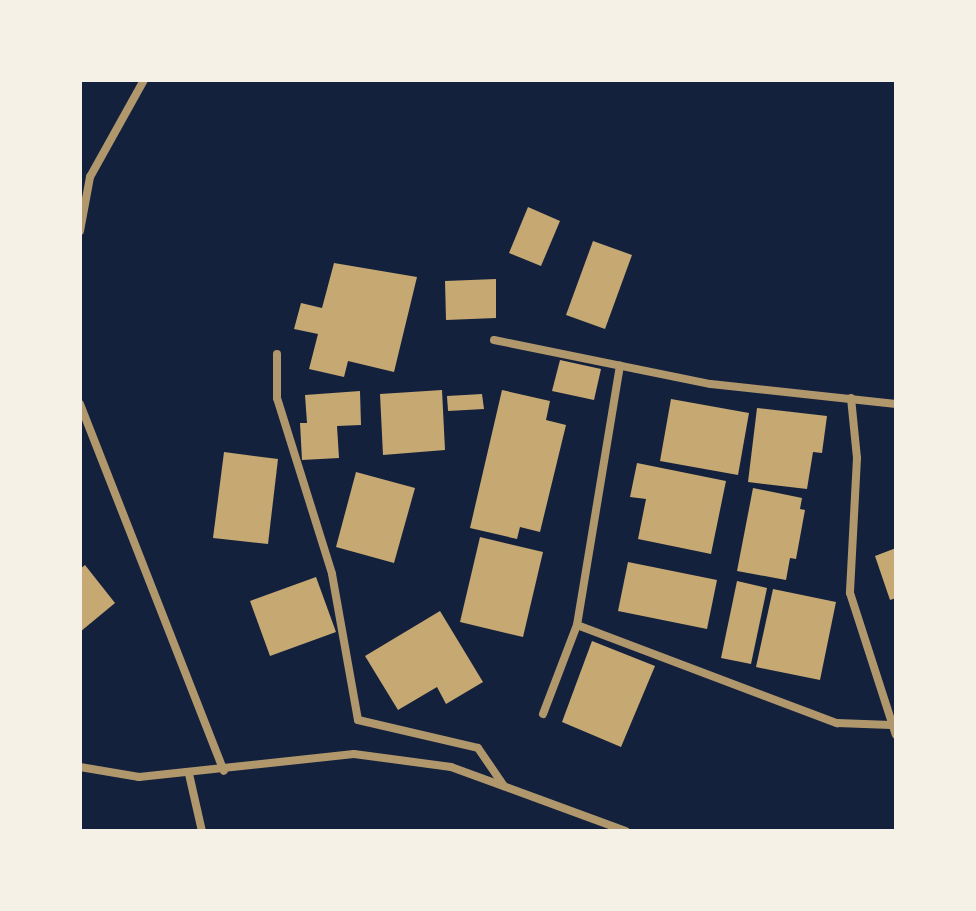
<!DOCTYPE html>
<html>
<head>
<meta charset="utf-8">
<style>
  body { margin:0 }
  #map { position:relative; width:976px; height:911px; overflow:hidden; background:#14213d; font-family:"Asap Condensed",sans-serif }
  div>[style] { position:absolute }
  .building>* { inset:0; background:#c6a872 }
  .minor>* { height:8px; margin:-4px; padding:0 4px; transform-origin:4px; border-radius:4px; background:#b1986c }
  span { translate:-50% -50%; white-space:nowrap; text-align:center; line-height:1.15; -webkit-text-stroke:7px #f6f1e7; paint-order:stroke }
  .frame { position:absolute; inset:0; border:82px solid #f6f1e7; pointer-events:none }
</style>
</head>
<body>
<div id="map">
  <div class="building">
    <i style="clip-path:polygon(528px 207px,560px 221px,541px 266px,509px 253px)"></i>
    <i style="clip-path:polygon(593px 241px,632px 255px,605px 329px,566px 315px)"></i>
    <i style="clip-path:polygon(334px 263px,417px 277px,394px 372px,348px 361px,344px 377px,309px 369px,318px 334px,294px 329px,301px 303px,322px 308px)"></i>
    <i style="clip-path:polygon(496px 279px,496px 318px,446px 320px,445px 281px)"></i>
    <i style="clip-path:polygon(560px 360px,601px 369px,594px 400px,552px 391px)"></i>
    <i style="clip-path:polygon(442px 390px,445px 450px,383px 455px,380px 394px)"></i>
    <i style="clip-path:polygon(502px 390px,550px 401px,546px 420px,566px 425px,540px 532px,520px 527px,517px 539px,470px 528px)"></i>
    <i style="clip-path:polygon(360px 391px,361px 425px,337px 426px,339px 458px,302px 460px,300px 423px,307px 423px,305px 395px)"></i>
    <i style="clip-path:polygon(482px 394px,484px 409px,448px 411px,447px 396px)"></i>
    <i style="clip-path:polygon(671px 399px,749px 413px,738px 475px,660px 461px)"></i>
    <i style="clip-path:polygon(757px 408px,827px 416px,822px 453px,813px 452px,807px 489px,748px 482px)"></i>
    <i style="clip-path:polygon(224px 452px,278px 459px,268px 544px,213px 538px)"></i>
    <i style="clip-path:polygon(637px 463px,726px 481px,711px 554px,638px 539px,646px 499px,630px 497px)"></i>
    <i style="clip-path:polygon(356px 472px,415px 488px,394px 563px,336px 547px)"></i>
    <i style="clip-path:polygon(753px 488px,802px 498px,800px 509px,805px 510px,796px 559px,790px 558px,786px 580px,737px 571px)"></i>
    <i style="clip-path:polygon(480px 537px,543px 552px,523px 637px,460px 622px)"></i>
    <i style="clip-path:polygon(896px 548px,896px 598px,890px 600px,875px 556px)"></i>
    <i style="clip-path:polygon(628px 562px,717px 580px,707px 629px,618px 611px)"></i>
    <i style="clip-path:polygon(85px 565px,115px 603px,80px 632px,80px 569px)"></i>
    <i style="clip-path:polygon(316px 577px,336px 632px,270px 656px,250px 601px)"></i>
    <i style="clip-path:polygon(737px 581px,767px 588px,751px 664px,721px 658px)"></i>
    <i style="clip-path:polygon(773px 589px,836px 602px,820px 680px,756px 667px)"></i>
    <i style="clip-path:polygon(440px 611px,483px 682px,446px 704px,437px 687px,398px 710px,365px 656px)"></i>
    <i style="clip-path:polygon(592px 641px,655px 666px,621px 747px,562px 722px)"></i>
  </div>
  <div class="minor">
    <i style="left:80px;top:231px;width:55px;rotate:-79.5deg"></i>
    <i style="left:90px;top:177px;width:111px;rotate:-60.9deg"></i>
    <i style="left:494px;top:340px;width:221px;rotate:11.5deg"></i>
    <i style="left:711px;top:384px;width:186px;rotate:6.2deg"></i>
    <i style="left:277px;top:354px;width:44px;rotate:90deg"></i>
    <i style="left:277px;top:398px;width:184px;rotate:72.6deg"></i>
    <i style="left:332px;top:574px;width:148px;rotate:79.9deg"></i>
    <i style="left:358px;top:720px;width:123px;rotate:13.1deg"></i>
    <i style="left:478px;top:748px;width:46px;rotate:55.6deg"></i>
    <i style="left:851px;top:398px;width:60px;rotate:84.3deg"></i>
    <i style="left:857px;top:458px;width:135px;rotate:93deg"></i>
    <i style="left:850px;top:593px;width:149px;rotate:72.1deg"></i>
    <i style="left:80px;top:404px;width:394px;rotate:68.6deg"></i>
    <i style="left:577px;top:625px;width:278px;rotate:20.7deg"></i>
    <i style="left:837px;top:723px;width:54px;rotate:2.1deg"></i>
    <i style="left:543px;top:714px;width:95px;rotate:-69.1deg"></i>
    <i style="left:577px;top:625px;width:263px;rotate:-80.6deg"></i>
    <i style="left:80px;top:767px;width:60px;rotate:9.6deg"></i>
    <i style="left:139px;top:777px;width:216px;rotate:-6.1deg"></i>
    <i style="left:354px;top:754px;width:98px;rotate:7.6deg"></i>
    <i style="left:451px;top:767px;width:186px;rotate:20.1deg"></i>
    <i style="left:189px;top:774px;width:58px;rotate:77.2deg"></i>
  </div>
  <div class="frame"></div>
</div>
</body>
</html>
